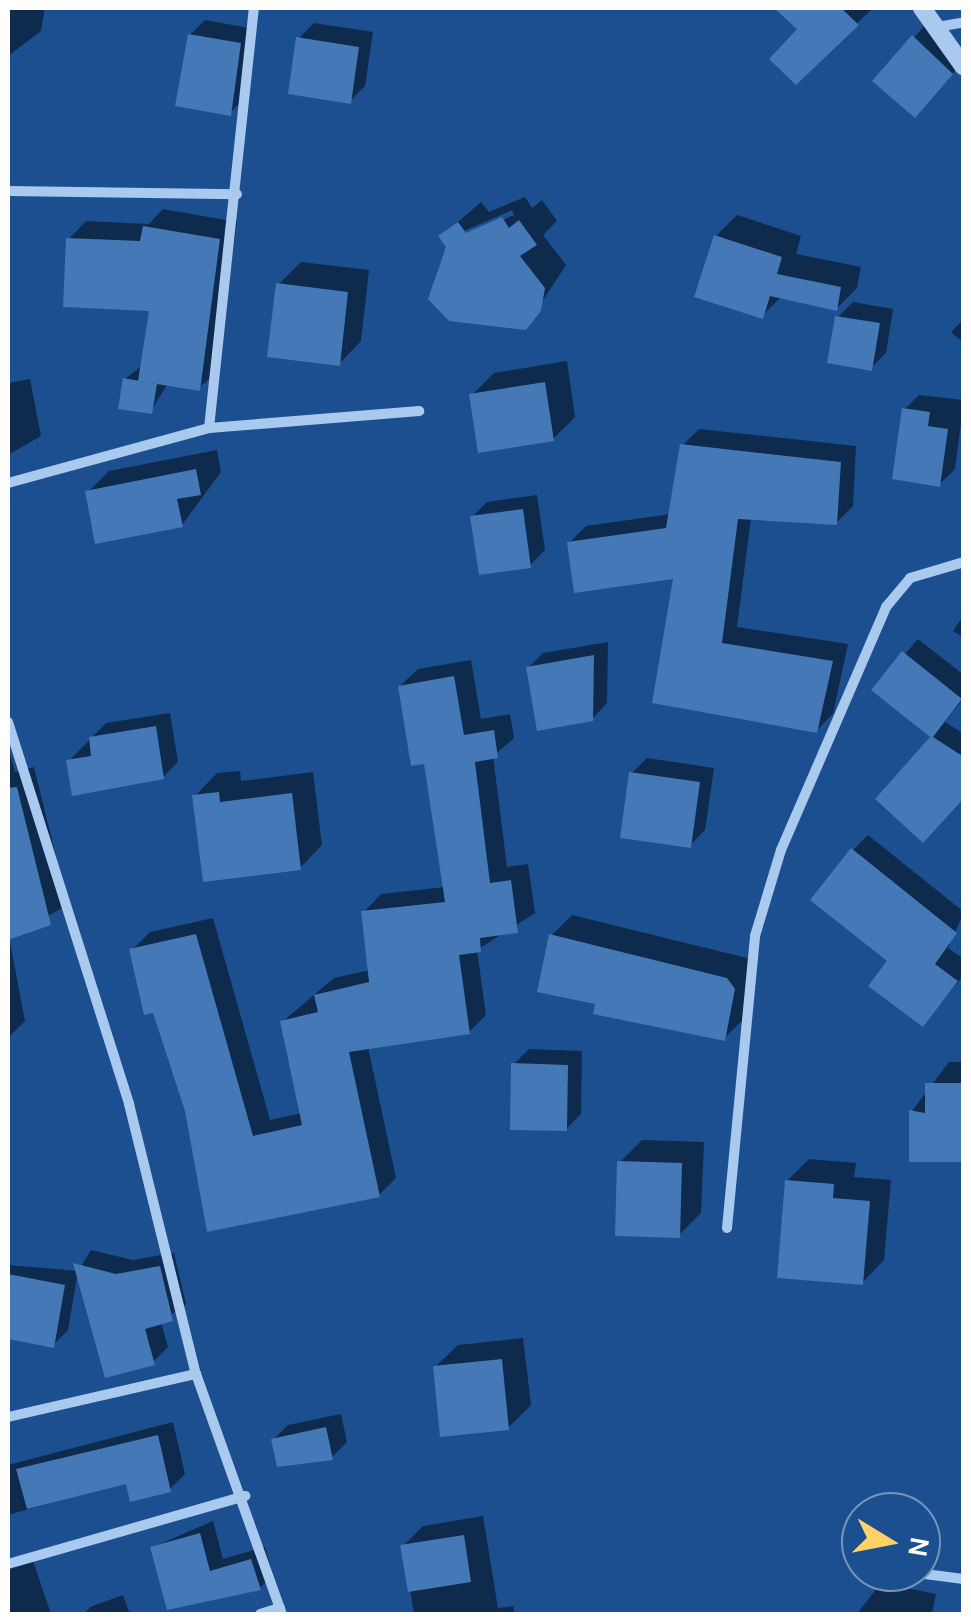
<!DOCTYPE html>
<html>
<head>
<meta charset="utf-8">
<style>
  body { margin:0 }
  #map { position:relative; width:971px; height:1622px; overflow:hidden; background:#1b4f8f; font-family:Karla,sans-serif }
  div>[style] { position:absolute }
  .shadow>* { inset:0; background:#0007 }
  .building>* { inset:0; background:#4478b7 }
  .minor>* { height:10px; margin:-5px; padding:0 5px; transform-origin:5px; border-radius:5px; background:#a9c9ee }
  .tertiary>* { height:18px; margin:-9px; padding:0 9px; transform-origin:9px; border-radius:9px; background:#a9c9ee }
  span { translate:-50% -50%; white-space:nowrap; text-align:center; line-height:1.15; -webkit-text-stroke:8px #1b4f8f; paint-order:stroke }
  .frame { position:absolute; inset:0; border:10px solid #fff; pointer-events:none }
  .north { position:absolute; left:841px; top:1492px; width:100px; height:100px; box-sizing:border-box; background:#1b4f8f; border:2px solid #7695bc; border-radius:50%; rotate:100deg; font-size:28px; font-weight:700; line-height:40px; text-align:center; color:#fff }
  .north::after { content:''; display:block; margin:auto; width:35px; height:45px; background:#ffd166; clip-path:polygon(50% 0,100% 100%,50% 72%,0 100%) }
</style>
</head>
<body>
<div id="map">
  <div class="shadow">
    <i style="clip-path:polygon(8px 8px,45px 8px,41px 31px,8px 56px)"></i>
    <i style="clip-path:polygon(791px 8px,869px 8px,871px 10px,796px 81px,801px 29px,785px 14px)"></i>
    <i style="clip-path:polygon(205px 20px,255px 29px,245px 98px,230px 113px,190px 35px)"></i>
    <i style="clip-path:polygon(314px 23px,373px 32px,365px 86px,350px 101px,299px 38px)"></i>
    <i style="clip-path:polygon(927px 23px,964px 60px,929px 101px,876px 81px)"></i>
    <i style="clip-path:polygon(evenodd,525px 197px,532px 208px,542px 200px,557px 221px,543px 235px,566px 265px,525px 328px,441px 237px,481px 202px,489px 212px,525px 197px,512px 210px,514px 215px,464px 237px,464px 231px,512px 210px)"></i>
    <i style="clip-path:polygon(163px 209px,237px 222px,217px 371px,199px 388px,168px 383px,151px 411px,125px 379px,143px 365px,152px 309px,69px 239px,86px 221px,149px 224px)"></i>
    <i style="clip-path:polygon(737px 215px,801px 236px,796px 254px,861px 267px,857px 288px,836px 309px,782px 296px,762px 316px,716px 236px)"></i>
    <i style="clip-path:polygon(301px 262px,369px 270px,361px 341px,339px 364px,278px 285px)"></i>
    <i style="clip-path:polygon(853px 302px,893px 309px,886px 353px,871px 368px,838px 317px)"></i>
    <i style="clip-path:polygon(964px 319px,964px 343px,951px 332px)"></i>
    <i style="clip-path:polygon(567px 361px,575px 417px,553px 439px,472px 395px,494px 373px)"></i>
    <i style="clip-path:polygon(30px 379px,41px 436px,8px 455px,8px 383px)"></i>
    <i style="clip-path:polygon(919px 395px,964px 400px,955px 469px,940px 484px,904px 410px)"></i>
    <i style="clip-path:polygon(699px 429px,856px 446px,853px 506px,836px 523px,751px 518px,737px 627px,848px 644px,833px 714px,816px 731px,655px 701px,676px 576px,569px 543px,586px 526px,671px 514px,682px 446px)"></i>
    <i style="clip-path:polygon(217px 450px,221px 472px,182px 525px,88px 492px,109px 471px)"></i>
    <i style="clip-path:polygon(537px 495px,545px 550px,530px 565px,472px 517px,487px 502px)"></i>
    <i style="clip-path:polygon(964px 615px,964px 638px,953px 631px)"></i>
    <i style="clip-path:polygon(918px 639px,964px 675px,964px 698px,945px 722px,964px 734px,964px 796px,878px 799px,934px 736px,875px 689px)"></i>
    <i style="clip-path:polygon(608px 642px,607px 703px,592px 719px,528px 668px,543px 653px)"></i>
    <i style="clip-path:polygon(471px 660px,481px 719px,510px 714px,514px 738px,493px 756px,507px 867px,528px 864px,535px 913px,477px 950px,486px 1015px,469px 1032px,368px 1047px,396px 1178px,379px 1195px,187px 1110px,132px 950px,150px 932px,213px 918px,270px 1120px,302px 1113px,282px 1022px,334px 978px,370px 970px,364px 912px,381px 894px,445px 887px,426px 761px,400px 686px,418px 669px)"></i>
    <i style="clip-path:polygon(170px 713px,178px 762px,163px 777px,69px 761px,106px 723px)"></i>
    <i style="clip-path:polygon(8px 746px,15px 772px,34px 767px,68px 905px,9px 937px,25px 1021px,8px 1038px)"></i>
    <i style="clip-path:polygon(647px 758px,714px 768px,705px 830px,690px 845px,632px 773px)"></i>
    <i style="clip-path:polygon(240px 771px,241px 781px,313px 772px,322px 845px,300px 868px,195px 796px,217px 773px)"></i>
    <i style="clip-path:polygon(868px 835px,964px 912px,948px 948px,964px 959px,964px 975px,923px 1024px,853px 850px)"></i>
    <i style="clip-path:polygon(572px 915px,747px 958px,755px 967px,745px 1018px,724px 1038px,598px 1002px,551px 936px)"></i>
    <i style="clip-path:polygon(529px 1049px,582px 1051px,581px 1114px,566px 1129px,514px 1064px)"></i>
    <i style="clip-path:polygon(949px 1062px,964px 1062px,964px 1160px,912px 1111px)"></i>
    <i style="clip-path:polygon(642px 1140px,704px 1142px,701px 1213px,679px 1235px,620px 1162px)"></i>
    <i style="clip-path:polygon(809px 1159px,856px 1163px,854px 1177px,891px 1180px,884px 1260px,862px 1283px,787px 1181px)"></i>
    <i style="clip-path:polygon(91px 1250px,133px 1260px,174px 1253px,186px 1304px,161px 1322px,168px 1347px,153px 1362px,78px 1271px,68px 1330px,53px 1345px,8px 1337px,8px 1265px,78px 1271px)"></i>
    <i style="clip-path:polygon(523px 1338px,531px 1405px,508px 1428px,435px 1367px,458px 1345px)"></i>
    <i style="clip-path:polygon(341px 1414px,347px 1442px,332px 1457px,273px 1440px,288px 1425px)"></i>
    <i style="clip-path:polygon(173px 1422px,185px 1474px,170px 1489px,128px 1481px,8px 1515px,8px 1465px)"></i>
    <i style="clip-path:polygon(483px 1516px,498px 1608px,513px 1606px,515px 1614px,414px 1614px,403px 1546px,423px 1526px)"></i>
    <i style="clip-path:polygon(213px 1521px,223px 1559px,265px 1547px,273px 1575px,260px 1588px,169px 1607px,153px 1547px)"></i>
    <i style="clip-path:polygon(32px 1558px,51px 1614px,8px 1614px,8px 1567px)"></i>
    <i style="clip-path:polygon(881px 1583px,936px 1594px,932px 1614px,857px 1614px)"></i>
    <i style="clip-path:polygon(123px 1595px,130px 1614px,84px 1614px,90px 1607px)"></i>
  </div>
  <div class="building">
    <i style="clip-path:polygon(774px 8px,841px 8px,859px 25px,796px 85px,769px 59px,797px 29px)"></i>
    <i style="clip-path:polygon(188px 34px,241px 43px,231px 116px,175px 106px)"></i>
    <i style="clip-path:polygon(912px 35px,953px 74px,915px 118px,872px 81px)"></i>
    <i style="clip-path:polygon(296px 37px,359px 47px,351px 104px,288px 94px)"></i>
    <i style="clip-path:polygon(502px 217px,509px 228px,519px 220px,537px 245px,520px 256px,545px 288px,541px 311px,526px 330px,449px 321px,428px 299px,446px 247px,438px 236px,458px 222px,466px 233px)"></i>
    <i style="clip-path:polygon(143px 226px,220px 239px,200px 391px,138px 381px,149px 311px,63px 307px,66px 238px,140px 241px)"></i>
    <i style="clip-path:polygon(714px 235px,782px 257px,777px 274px,841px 287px,837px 311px,770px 296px,763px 319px,694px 297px)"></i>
    <i style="clip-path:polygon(276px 283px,348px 292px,340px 366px,267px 357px)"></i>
    <i style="clip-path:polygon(835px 316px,880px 323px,872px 371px,827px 363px)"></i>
    <i style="clip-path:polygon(123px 378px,157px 384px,152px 414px,118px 409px)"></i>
    <i style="clip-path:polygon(545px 382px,554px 441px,478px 453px,469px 394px)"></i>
    <i style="clip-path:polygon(902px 408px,930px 412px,928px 426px,948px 429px,940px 487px,892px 479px)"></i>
    <i style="clip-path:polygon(680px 444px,841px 462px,837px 525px,738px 519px,722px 643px,833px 661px,817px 733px,652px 703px,673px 579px,574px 593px,567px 542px,666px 528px)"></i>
    <i style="clip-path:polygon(196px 469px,201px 495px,177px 499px,183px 527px,95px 544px,85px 491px)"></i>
    <i style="clip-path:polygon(523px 509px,531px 568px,479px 575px,470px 516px)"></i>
    <i style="clip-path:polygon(902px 651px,962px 699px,933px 737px,964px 757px,964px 798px,923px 843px,875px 799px,930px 737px,871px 690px)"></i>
    <i style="clip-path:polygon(594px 655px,593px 721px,537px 731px,526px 667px)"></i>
    <i style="clip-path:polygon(454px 676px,464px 735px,494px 730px,498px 758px,475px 762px,490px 883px,511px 880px,518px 933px,480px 938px,481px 952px,459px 955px,470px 1034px,349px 1052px,380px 1197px,207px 1232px,185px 1111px,153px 1013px,144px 1015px,129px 949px,196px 934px,253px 1136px,302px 1125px,280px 1021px,318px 1012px,314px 995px,369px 982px,361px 911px,445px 902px,424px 764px,411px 766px,398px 686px)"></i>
    <i style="clip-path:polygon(156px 726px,164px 779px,72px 796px,66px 760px,91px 756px,89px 737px)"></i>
    <i style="clip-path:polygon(629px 772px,700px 782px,691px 848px,620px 838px)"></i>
    <i style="clip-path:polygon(17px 787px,51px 925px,8px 940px,8px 788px)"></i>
    <i style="clip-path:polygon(219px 792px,220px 802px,292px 793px,301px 870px,203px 882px,192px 795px)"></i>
    <i style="clip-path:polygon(851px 848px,957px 933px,935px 964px,958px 981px,923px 1027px,868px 986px,887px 961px,810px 900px)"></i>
    <i style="clip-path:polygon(549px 934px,727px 978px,735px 989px,725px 1041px,593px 1014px,595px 1004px,537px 992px)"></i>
    <i style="clip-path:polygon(511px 1063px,568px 1065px,567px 1131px,510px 1130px)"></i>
    <i style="clip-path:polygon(925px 1083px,964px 1083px,964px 1162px,909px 1162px,909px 1110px,925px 1113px)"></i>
    <i style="clip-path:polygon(617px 1161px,682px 1163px,680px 1238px,615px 1236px)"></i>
    <i style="clip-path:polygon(785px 1180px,834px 1184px,833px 1198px,870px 1201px,863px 1285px,777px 1278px)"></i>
    <i style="clip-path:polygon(73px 1263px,116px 1274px,160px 1266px,173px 1321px,145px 1329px,155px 1365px,105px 1378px)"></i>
    <i style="clip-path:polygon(8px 1274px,65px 1285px,54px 1348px,8px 1339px)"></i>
    <i style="clip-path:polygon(502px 1359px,509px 1430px,440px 1437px,433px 1366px)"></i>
    <i style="clip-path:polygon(326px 1427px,333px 1460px,277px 1467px,271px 1439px)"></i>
    <i style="clip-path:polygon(158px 1435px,171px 1492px,130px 1502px,126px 1484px,27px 1509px,16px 1469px)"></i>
    <i style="clip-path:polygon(200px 1533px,210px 1571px,251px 1559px,261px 1590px,167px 1610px,150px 1547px)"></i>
    <i style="clip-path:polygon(464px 1535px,471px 1582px,408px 1592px,400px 1545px)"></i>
  </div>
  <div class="minor">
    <i style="left:937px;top:27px;width:27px;rotate:-10deg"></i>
    <i style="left:8px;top:191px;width:229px;rotate:0.8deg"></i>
    <i style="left:209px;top:428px;width:422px;rotate:-83.9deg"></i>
    <i style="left:8px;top:483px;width:208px;rotate:-15.3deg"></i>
    <i style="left:209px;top:428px;width:211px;rotate:-4.6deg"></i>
    <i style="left:8px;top:722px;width:401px;rotate:72.4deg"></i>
    <i style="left:129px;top:1104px;width:278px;rotate:76.1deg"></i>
    <i style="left:196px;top:1374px;width:255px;rotate:70.3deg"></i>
    <i style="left:727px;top:1228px;width:293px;rotate:-84.5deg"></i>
    <i style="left:755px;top:936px;width:90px;rotate:-73.2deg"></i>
    <i style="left:781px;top:850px;width:265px;rotate:-66.6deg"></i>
    <i style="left:886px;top:607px;width:38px;rotate:-50deg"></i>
    <i style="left:910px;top:578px;width:56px;rotate:-16.5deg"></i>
    <i style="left:8px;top:1417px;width:193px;rotate:-12.9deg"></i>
    <i style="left:8px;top:1564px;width:247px;rotate:-16deg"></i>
    <i style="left:909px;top:1572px;width:55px;rotate:7.3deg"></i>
    <i style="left:260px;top:1614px;width:21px;rotate:-17deg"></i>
  </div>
  <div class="tertiary">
    <i style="left:922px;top:8px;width:72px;rotate:54.6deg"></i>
  </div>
  <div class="frame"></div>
  <div class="north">N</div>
</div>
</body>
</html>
